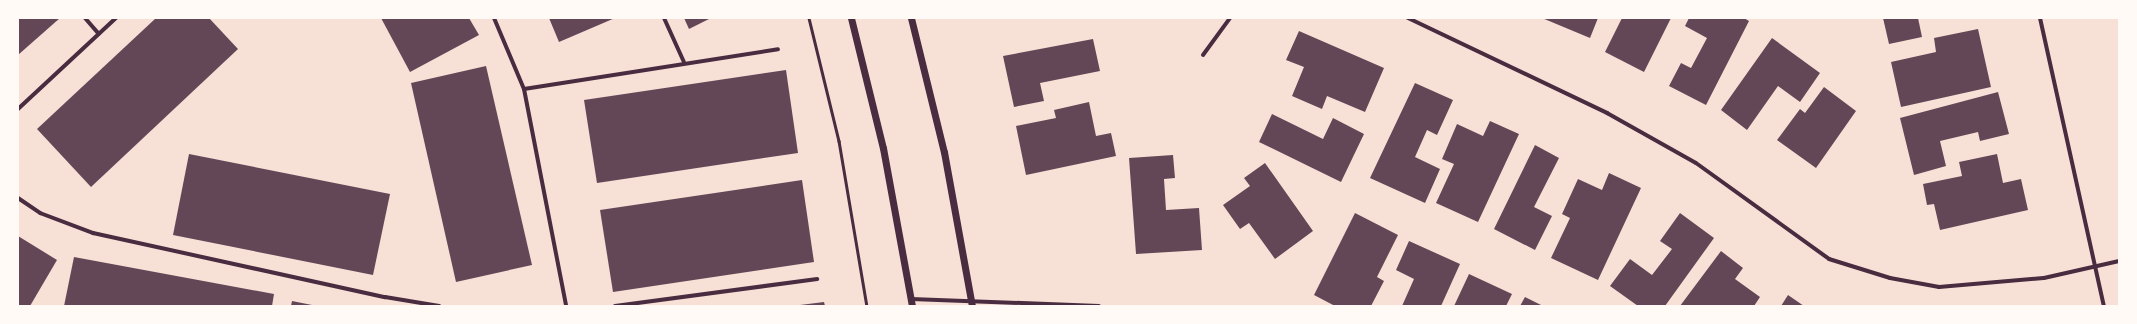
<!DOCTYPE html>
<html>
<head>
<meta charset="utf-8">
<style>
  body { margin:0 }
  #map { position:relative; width:2137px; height:324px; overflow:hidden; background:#f7e1d7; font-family:"Alegreya Sans",sans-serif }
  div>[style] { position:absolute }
  .building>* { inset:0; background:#644757 }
  .path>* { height:2.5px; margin:-1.25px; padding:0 1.25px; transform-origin:1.25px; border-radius:1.25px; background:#4a2c40 }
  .minor>* { height:4px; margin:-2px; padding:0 2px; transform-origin:2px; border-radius:2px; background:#4a2c40 }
  .tertiary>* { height:7px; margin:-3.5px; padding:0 3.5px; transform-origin:3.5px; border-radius:3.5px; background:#4a2c40 }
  span { translate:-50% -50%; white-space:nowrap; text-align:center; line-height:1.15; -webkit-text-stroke:3.5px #fffaf5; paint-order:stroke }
  .frame { position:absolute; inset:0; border:19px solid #fffaf5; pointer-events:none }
</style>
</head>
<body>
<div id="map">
  <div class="building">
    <i style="clip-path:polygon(18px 18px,60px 18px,18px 55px)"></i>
    <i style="clip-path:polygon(156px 18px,209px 18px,238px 49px,91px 187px,37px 129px)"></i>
    <i style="clip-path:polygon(381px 18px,469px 18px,479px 35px,410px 72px)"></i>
    <i style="clip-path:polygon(549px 18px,615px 18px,559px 42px)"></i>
    <i style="clip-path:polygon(684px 18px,711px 18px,689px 29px)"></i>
    <i style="clip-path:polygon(1542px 18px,1598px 18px,1590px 38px)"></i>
    <i style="clip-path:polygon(1622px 18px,1671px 18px,1644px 72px,1605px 52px)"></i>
    <i style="clip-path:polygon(1689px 18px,1744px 18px,1749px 21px,1706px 105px,1669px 86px,1681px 63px,1691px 68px,1707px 38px,1685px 26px)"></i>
    <i style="clip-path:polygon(1883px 18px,1918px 18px,1922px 37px,1889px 44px)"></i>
    <i style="clip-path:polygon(1978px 29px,1991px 87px,1901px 107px,1891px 62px,1936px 52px,1934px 38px)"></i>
    <i style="clip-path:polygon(1299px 31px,1384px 68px,1365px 112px,1327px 96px,1322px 109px,1292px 96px,1304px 67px,1286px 60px)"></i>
    <i style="clip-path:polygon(1772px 38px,1820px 73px,1800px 102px,1778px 86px,1747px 130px,1721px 110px)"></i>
    <i style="clip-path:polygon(1093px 39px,1100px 71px,1040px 83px,1044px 101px,1014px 107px,1003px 56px)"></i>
    <i style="clip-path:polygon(486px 66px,532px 265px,456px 282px,411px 83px)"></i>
    <i style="clip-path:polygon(786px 70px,798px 153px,597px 183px,584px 100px)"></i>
    <i style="clip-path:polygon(1415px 83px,1453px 100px,1437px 135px,1427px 130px,1415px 157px,1440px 169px,1425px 203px,1370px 178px)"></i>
    <i style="clip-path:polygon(1824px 87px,1856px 111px,1816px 168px,1777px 140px,1800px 109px,1805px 113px)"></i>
    <i style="clip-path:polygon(1998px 92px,2009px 134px,1980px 141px,1978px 132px,1940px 141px,1946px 166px,1914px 175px,1900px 118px)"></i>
    <i style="clip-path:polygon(1089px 102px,1096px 136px,1111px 133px,1116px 156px,1026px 175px,1016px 126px,1056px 118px,1054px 110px)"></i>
    <i style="clip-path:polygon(1272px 114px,1323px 139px,1333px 118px,1364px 134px,1341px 182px,1259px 142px)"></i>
    <i style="clip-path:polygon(1490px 121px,1519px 134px,1478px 222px,1436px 203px,1454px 164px,1442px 159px,1457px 124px,1483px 136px)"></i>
    <i style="clip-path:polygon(1535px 145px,1559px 158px,1534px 207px,1552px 216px,1535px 250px,1494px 229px)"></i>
    <i style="clip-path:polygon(189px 154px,390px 194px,373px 275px,173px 235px)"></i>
    <i style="clip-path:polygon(1997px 154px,2003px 183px,2021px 179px,2028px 210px,1940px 230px,1934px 204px,1927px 205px,1923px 184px,1962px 176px,1959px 162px)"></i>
    <i style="clip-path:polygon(1173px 155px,1175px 178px,1164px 179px,1166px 210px,1199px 208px,1202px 250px,1136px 254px,1129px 158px)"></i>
    <i style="clip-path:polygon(1265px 163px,1313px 231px,1275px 259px,1249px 223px,1240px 229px,1223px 205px,1250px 186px,1244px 178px)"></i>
    <i style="clip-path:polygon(1609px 173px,1641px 188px,1598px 280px,1551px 258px,1570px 218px,1562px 214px,1578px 179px,1602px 190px)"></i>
    <i style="clip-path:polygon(802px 180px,814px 262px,613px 292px,600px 210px)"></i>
    <i style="clip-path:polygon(1355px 213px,1398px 235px,1377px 277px,1384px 281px,1371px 306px,1335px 306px,1314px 295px)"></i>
    <i style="clip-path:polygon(1680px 213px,1714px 238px,1665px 306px,1638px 306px,1610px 286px,1630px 259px,1652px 275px,1672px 249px,1660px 241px)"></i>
    <i style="clip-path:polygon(18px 236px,57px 260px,30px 306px,18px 306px)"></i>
    <i style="clip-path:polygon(1409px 241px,1460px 264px,1441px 306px,1402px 306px,1414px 279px,1396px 270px)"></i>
    <i style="clip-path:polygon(1721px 251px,1743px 268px,1735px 279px,1760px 297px,1754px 306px,1680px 306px)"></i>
    <i style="clip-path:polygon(74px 257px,274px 294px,272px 306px,64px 306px)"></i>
    <i style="clip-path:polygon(1469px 274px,1512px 294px,1506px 306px,1454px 306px)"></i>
    <i style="clip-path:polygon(1788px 295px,1804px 306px,1781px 306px)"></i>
    <i style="clip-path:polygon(1525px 297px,1543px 306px,1520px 306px)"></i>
    <i style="clip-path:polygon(292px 301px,312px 305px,311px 306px,291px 306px)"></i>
    <i style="clip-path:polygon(824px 302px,825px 306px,800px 306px,800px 305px)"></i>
  </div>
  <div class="path">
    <i style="left:809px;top:18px;width:127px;rotate:76.3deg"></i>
    <i style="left:839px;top:141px;width:167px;rotate:80.4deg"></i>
  </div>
  <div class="minor">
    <i style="left:85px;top:18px;width:21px;rotate:49deg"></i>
    <i style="left:494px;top:18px;width:77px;rotate:67.1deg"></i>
    <i style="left:524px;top:89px;width:221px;rotate:79deg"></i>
    <i style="left:664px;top:18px;width:48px;rotate:65.6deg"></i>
    <i style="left:1408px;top:18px;width:221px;rotate:25.5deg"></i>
    <i style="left:1607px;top:113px;width:102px;rotate:29.3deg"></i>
    <i style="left:1696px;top:163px;width:164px;rotate:35.8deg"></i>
    <i style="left:1829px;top:259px;width:64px;rotate:17.3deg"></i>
    <i style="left:1890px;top:278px;width:50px;rotate:10.4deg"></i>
    <i style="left:1939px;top:287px;width:105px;rotate:-4.9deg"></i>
    <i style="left:2044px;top:278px;width:77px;rotate:-12.8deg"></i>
    <i style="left:2040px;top:18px;width:295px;rotate:77.5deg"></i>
    <i style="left:1203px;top:55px;width:46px;rotate:-53.9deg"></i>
    <i style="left:524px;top:89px;width:257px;rotate:-8.9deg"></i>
    <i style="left:18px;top:109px;width:134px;rotate:-42.9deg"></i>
    <i style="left:18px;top:198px;width:27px;rotate:34deg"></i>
    <i style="left:40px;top:213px;width:57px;rotate:20.7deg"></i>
    <i style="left:93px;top:233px;width:299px;rotate:12.4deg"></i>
    <i style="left:385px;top:297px;width:55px;rotate:9.5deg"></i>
    <i style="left:911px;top:299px;width:188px;rotate:2.1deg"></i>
    <i style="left:615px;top:306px;width:204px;rotate:-7.6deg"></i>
  </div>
  <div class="tertiary">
    <i style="left:851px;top:18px;width:134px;rotate:76.2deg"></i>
    <i style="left:883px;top:148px;width:161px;rotate:79.6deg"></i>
    <i style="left:911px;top:18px;width:138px;rotate:76.2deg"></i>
    <i style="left:944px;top:152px;width:157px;rotate:79.7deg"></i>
  </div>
  <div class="frame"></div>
</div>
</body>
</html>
